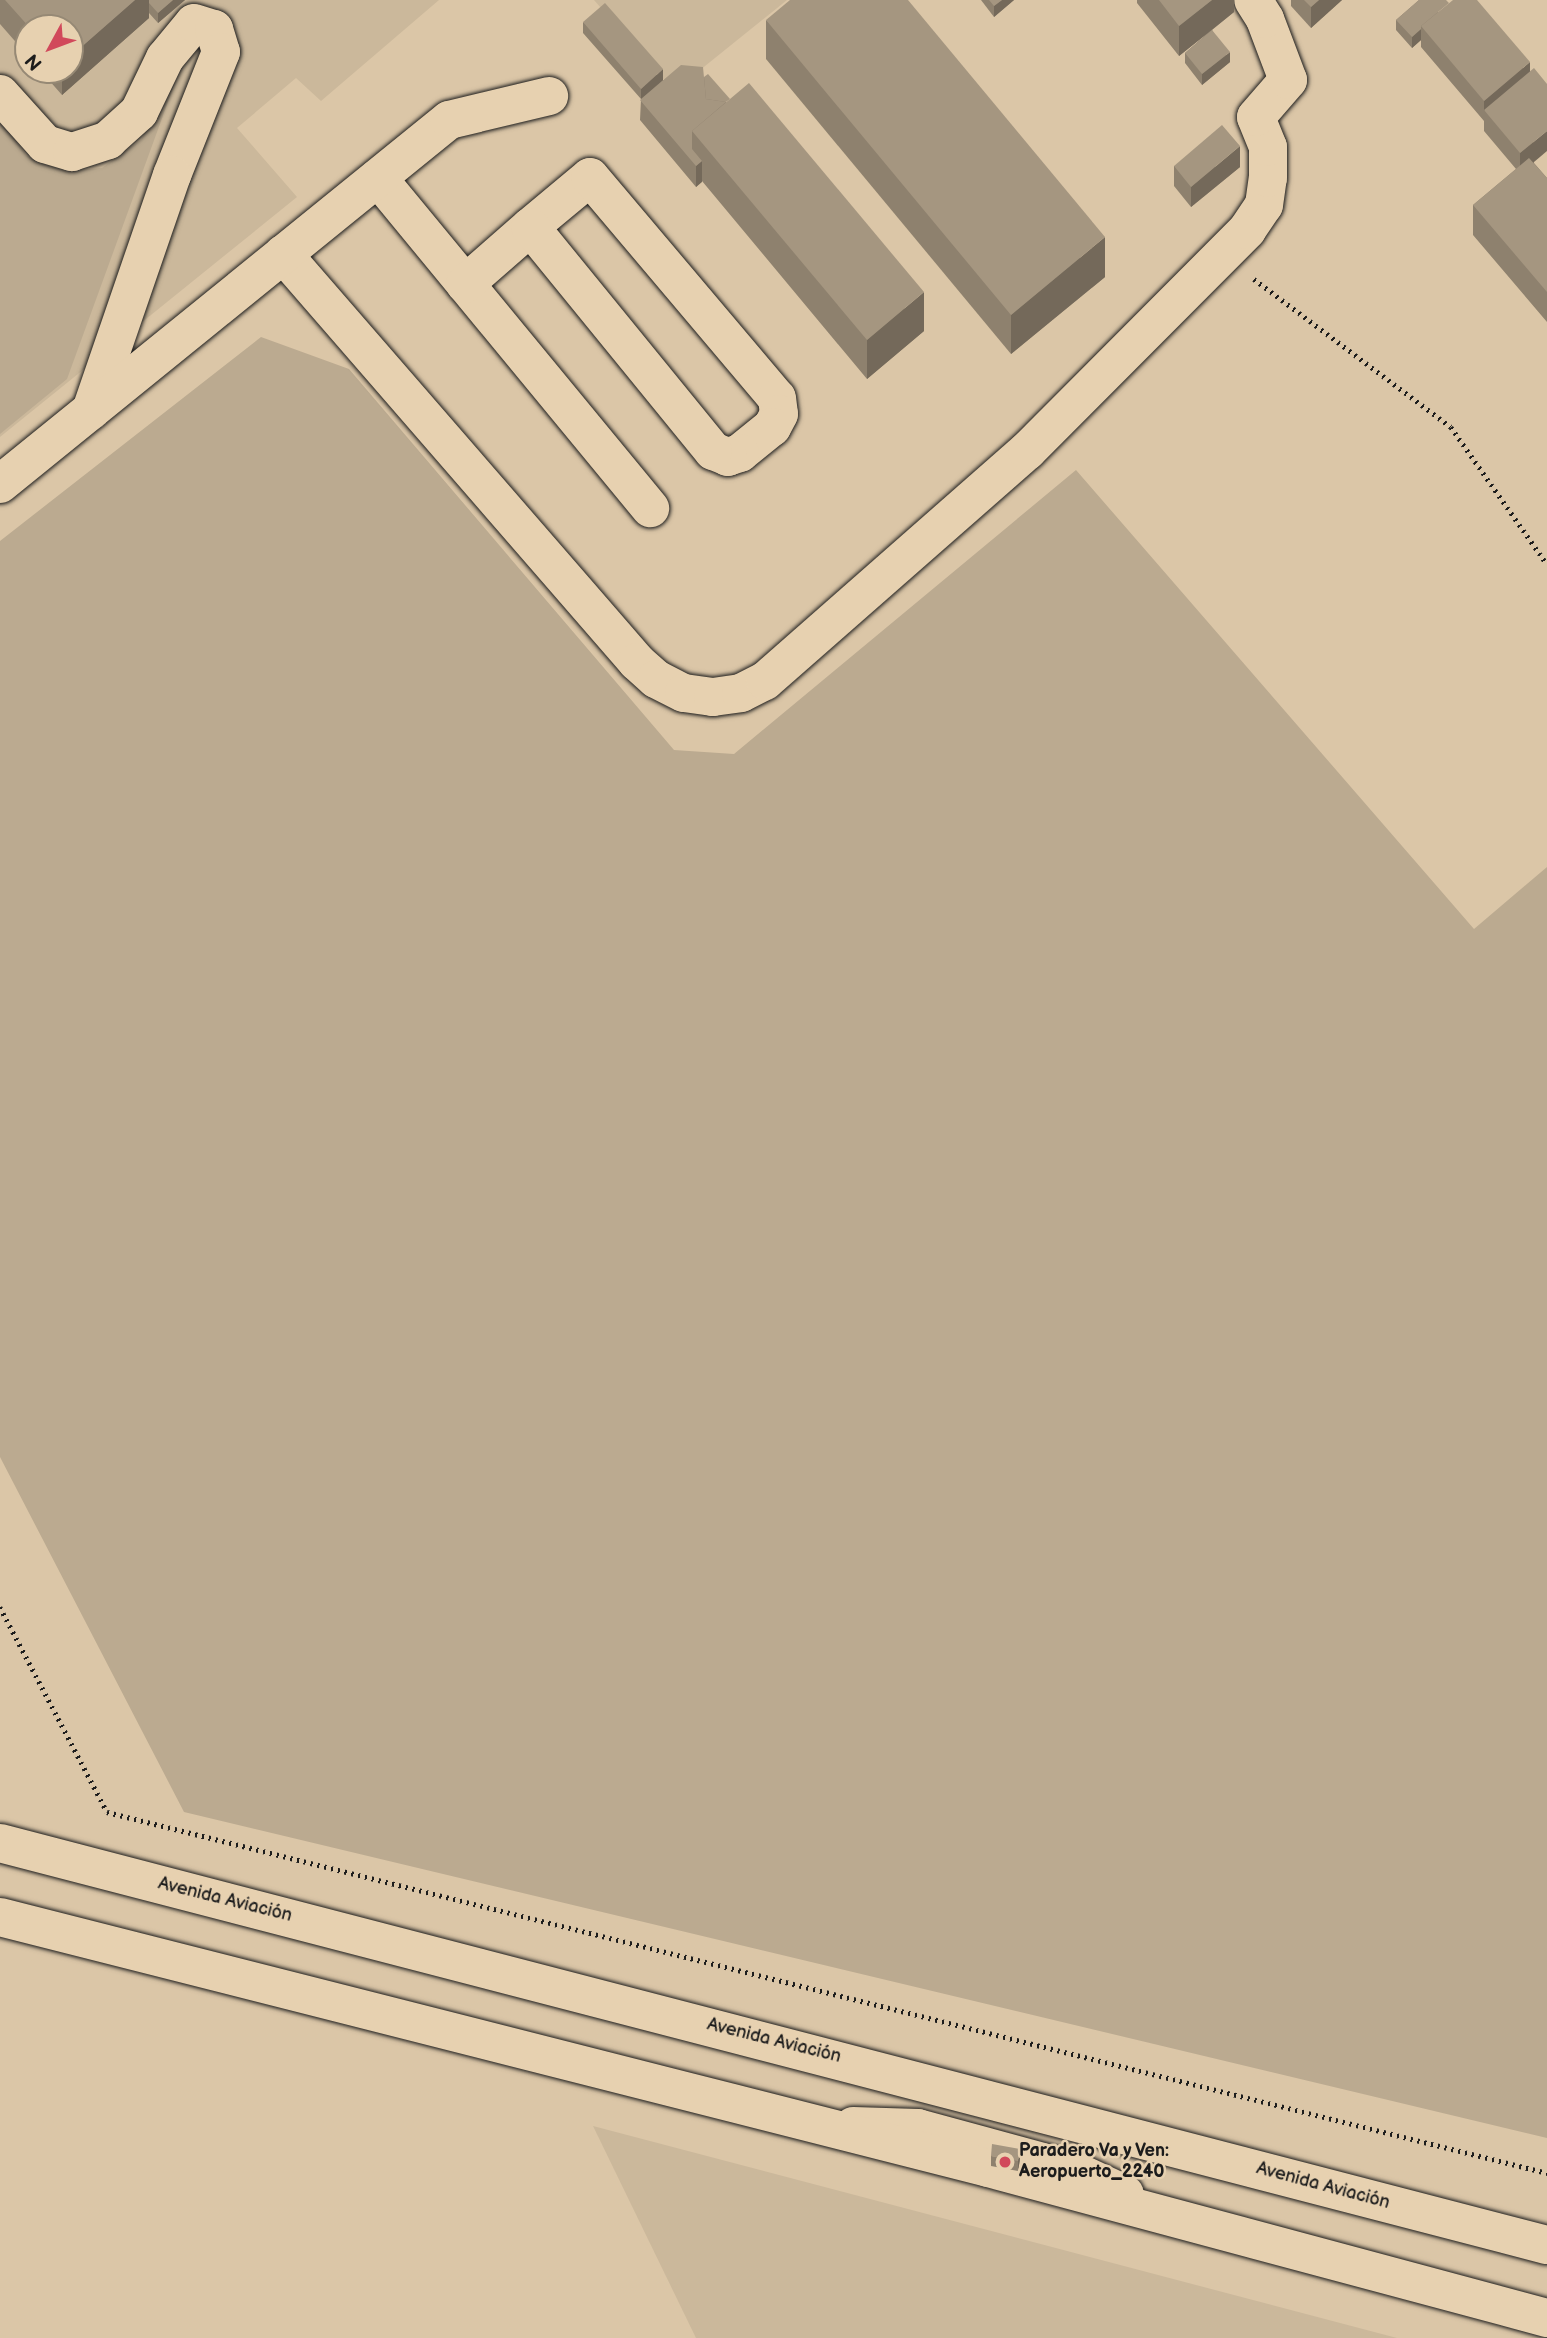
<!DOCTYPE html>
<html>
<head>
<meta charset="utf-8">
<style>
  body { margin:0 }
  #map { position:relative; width:1547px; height:2338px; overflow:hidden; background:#dbc6a7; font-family:"Balsamiq Sans",sans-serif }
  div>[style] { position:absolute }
  .built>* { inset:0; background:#cbb89b }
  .green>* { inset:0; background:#bbaa90 }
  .path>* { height:4.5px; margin-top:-2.25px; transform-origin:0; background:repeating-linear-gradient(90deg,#1c1c1c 0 2px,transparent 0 7px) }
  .roads { filter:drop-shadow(0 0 2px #1c1c1c) drop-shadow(0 0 2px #1c1c1c) }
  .minor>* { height:38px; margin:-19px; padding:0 19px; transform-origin:19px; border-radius:19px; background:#e7d1b0 }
  .major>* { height:38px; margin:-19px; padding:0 19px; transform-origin:19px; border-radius:19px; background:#e7d1b0 }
  .wall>* { inset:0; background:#8e816e }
  .shaded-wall>* { inset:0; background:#74695a }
  .building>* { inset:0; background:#a59680 }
  .dots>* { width:19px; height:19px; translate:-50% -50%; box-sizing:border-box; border:4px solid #e7d1b0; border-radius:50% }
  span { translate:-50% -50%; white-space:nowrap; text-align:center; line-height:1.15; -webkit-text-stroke:5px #e7d1b0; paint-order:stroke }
  .street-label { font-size:18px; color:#1c1c1c }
  .poi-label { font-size:18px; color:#1c1c1c; font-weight:700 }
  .left { translate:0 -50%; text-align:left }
  .north { position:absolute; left:14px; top:14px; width:70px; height:70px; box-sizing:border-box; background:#e7d1b0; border:2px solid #968975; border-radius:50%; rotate:229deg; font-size:19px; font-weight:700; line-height:28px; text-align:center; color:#1c1c1c }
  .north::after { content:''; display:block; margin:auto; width:24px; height:32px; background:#d1495b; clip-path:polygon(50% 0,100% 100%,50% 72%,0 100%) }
</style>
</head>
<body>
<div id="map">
  <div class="built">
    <i style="clip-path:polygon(evenodd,0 0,439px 0,321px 101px,296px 78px,237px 128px,297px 197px,0 437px,0 0,28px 28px,70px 28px,70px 70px,28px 70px,28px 28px)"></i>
    <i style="clip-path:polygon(594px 0,787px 0,674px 91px)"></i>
    <i style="clip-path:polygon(593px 2126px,1397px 2338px,696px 2338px)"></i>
  </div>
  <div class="green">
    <i style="clip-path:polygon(180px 69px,67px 379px,0 434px,0 118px,26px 155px,38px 162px,66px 171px,102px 168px,141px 140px)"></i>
    <i style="clip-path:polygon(261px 337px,349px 369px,674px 750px,734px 754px,1076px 470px,1474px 929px,1547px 867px,1547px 2138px,184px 1812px,0 1457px,0 541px)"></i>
  </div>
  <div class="path">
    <i style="left:1254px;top:279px;width:246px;rotate:36.9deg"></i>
    <i style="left:1451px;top:427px;width:167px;rotate:55deg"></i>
    <i style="left:0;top:1607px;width:231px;rotate:62.4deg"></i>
    <i style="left:107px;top:1812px;width:1485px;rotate:14.07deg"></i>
  </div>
  <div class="roads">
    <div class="minor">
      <i style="left:0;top:94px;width:67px;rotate:48deg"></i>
      <i style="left:45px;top:144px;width:28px;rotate:17deg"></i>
      <i style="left:72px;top:152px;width:38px;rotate:-18deg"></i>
      <i style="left:108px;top:140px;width:42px;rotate:-42.1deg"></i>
      <i style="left:139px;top:112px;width:60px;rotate:-64.3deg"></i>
      <i style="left:165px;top:58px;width:45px;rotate:-50.4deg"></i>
      <i style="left:194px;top:23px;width:21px;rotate:17deg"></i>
      <i style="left:214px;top:29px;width:24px;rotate:73deg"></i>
      <i style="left:221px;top:52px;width:132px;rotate:111.7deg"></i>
      <i style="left:172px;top:175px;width:249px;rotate:109deg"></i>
      <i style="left:378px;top:178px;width:428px;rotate:50.5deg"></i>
      <i style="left:283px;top:254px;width:540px;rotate:49.05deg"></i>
      <i style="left:637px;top:662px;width:25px;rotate:42deg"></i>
      <i style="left:656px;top:679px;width:31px;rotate:27deg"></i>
      <i style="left:684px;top:693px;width:29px;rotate:8deg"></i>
      <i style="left:713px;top:697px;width:28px;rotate:-8deg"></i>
      <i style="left:741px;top:693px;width:27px;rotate:-27deg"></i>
      <i style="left:765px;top:681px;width:349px;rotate:-41.3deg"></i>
      <i style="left:1027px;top:451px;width:312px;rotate:-45.1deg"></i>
      <i style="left:1247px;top:230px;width:30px;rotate:-56deg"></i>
      <i style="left:1264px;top:205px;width:27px;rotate:-82deg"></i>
      <i style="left:1268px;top:178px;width:31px;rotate:-90deg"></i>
      <i style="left:1268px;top:147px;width:32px;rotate:-112deg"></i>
      <i style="left:1256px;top:117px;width:49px;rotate:-49.1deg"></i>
      <i style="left:1288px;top:80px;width:65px;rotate:-110.7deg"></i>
      <i style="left:1265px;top:19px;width:22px;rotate:-122deg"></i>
      <i style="left:465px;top:284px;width:86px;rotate:-41.2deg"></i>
      <i style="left:530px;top:227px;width:78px;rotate:-39.8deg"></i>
      <i style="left:590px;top:177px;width:289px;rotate:49.8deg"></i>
      <i style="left:777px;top:398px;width:16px;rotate:83deg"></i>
      <i style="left:779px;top:414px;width:15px;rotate:118deg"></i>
      <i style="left:772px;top:427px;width:41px;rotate:140.9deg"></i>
      <i style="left:740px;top:453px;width:13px;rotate:162deg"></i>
      <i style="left:728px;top:457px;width:16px;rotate:-158deg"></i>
      <i style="left:713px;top:451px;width:289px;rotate:-129.2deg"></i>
      <i style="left:0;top:484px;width:578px;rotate:-39.03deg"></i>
      <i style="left:449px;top:120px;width:103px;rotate:-13.5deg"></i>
      <i style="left:853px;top:2126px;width:65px;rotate:1.8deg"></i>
      <i style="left:918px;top:2128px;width:161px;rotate:15.2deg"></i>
      <i style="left:1073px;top:2170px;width:57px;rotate:24.8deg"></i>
    </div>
    <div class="major">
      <i style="left:0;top:1843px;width:1598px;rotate:14.57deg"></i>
      <i style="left:0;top:1917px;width:1019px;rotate:14.25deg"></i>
      <i style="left:988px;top:2168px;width:579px;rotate:15.02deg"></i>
    </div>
  </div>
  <div class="wall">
    <i style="clip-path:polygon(0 0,185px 0,158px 23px,149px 13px,149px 18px,62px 95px,40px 70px,70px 70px,70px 28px,28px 28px,28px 56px,0 24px)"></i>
    <i style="clip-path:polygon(981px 0,1014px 0,994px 17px)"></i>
    <i style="clip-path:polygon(1137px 0,1234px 0,1234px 12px,1212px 30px,1230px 62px,1202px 85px,1185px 63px,1185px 53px,1208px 33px,1179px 56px,1137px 3px)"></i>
    <i style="clip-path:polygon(1291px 0,1342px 0,1311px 28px,1291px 6px)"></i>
    <i style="clip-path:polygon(1419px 0,1530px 72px,1534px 163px,1547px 178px,1547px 322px,1473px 235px,1473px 205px,1516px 169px,1484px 131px,1484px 121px,1421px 47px,1421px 40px,1412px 48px,1396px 30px,1396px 20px)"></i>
    <i style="clip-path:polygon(766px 20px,1105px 277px,1011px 354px,766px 59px)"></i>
    <i style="clip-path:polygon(583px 22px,663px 80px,704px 77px,924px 331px,867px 379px,702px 181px,696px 187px,640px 120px,641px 99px,583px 33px)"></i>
    <i style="clip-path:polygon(1174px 166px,1240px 167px,1191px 207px,1174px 186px)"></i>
    <i style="clip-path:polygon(991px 2156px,1020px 2159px,1018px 2171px,991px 2166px)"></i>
  </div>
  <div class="shaded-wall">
    <i style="clip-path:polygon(135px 0,161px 0,149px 3px,149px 18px,62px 95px,62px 70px,70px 70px,70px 57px)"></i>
    <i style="clip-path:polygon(173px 0,185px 0,158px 23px,158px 13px)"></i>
    <i style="clip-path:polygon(1002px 0,1014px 0,994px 17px,994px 6px)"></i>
    <i style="clip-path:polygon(1212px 0,1234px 0,1234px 12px,1179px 56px,1179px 26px)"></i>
    <i style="clip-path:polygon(1319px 0,1342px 0,1311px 28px,1311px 7px)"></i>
    <i style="clip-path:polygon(1421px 29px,1421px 40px,1412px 48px,1412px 37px)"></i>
    <i style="clip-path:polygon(1230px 52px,1230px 62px,1202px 85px,1202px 74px)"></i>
    <i style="clip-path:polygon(1530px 62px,1530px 82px,1484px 111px,1484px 101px)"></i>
    <i style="clip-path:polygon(663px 69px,663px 80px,641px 99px,641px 89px)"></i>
    <i style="clip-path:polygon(1547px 131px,1547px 151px,1520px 174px,1520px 153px)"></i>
    <i style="clip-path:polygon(1240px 146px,1240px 167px,1191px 207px,1191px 187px)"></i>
    <i style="clip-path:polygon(702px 161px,702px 182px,696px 187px,696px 166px)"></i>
    <i style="clip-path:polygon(1105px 237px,1105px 277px,1011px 354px,1011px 315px)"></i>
    <i style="clip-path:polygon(924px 292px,924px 331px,867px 379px,867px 340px)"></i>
    <i style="clip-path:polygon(1020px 2149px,1020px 2159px,1018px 2171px,1018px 2161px)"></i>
  </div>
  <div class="building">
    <i style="clip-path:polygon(5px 0,135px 0,70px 57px,70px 28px,30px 28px)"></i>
    <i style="clip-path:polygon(149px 0,173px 0,158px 13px,149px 3px)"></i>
    <i style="clip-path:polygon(790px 0,908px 0,1105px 237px,1011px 315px,766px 20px)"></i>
    <i style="clip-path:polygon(989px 0,1002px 0,994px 6px)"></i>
    <i style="clip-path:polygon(1159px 0,1212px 0,1179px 26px)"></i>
    <i style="clip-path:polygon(1304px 0,1319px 0,1311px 7px)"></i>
    <i style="clip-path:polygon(1419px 0,1446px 0,1449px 3px,1421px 26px,1421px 29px,1412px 37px,1396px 20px)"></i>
    <i style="clip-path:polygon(1453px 0,1477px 0,1530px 62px,1484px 101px,1421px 26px)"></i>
    <i style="clip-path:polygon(605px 3px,663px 69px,641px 89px,583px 22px)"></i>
    <i style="clip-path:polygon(1212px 30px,1230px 52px,1202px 74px,1185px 53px)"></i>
    <i style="clip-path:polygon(681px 65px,703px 67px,706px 99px,726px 102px,692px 131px,692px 149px,702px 161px,696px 166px,640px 100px)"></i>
    <i style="clip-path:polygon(1534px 68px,1547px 84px,1547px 131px,1520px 153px,1484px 110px)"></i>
    <i style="clip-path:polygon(708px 74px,730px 99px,726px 102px,706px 99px,704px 77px)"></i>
    <i style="clip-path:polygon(749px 83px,924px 292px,867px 340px,692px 131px)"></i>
    <i style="clip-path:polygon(1222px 125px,1240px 146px,1191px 187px,1174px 166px)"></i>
    <i style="clip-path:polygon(1529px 158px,1547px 178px,1547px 292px,1473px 205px)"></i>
    <i style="clip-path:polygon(992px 2144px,1020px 2149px,1018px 2161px,991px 2156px)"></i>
  </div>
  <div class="dots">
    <i style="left:1005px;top:2162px;background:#d1495b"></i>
  </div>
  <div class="street-label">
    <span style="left:225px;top:1900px;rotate:14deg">Avenida Aviación</span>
    <span style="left:774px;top:2041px;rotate:14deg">Avenida Aviación</span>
    <span style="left:1323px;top:2186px;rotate:15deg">Avenida Aviación</span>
  </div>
  <div class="poi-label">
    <span class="left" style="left:1019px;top:2162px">Paradero Va y Ven:<br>Aeropuerto_2240</span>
  </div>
  <div class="north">N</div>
</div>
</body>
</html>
